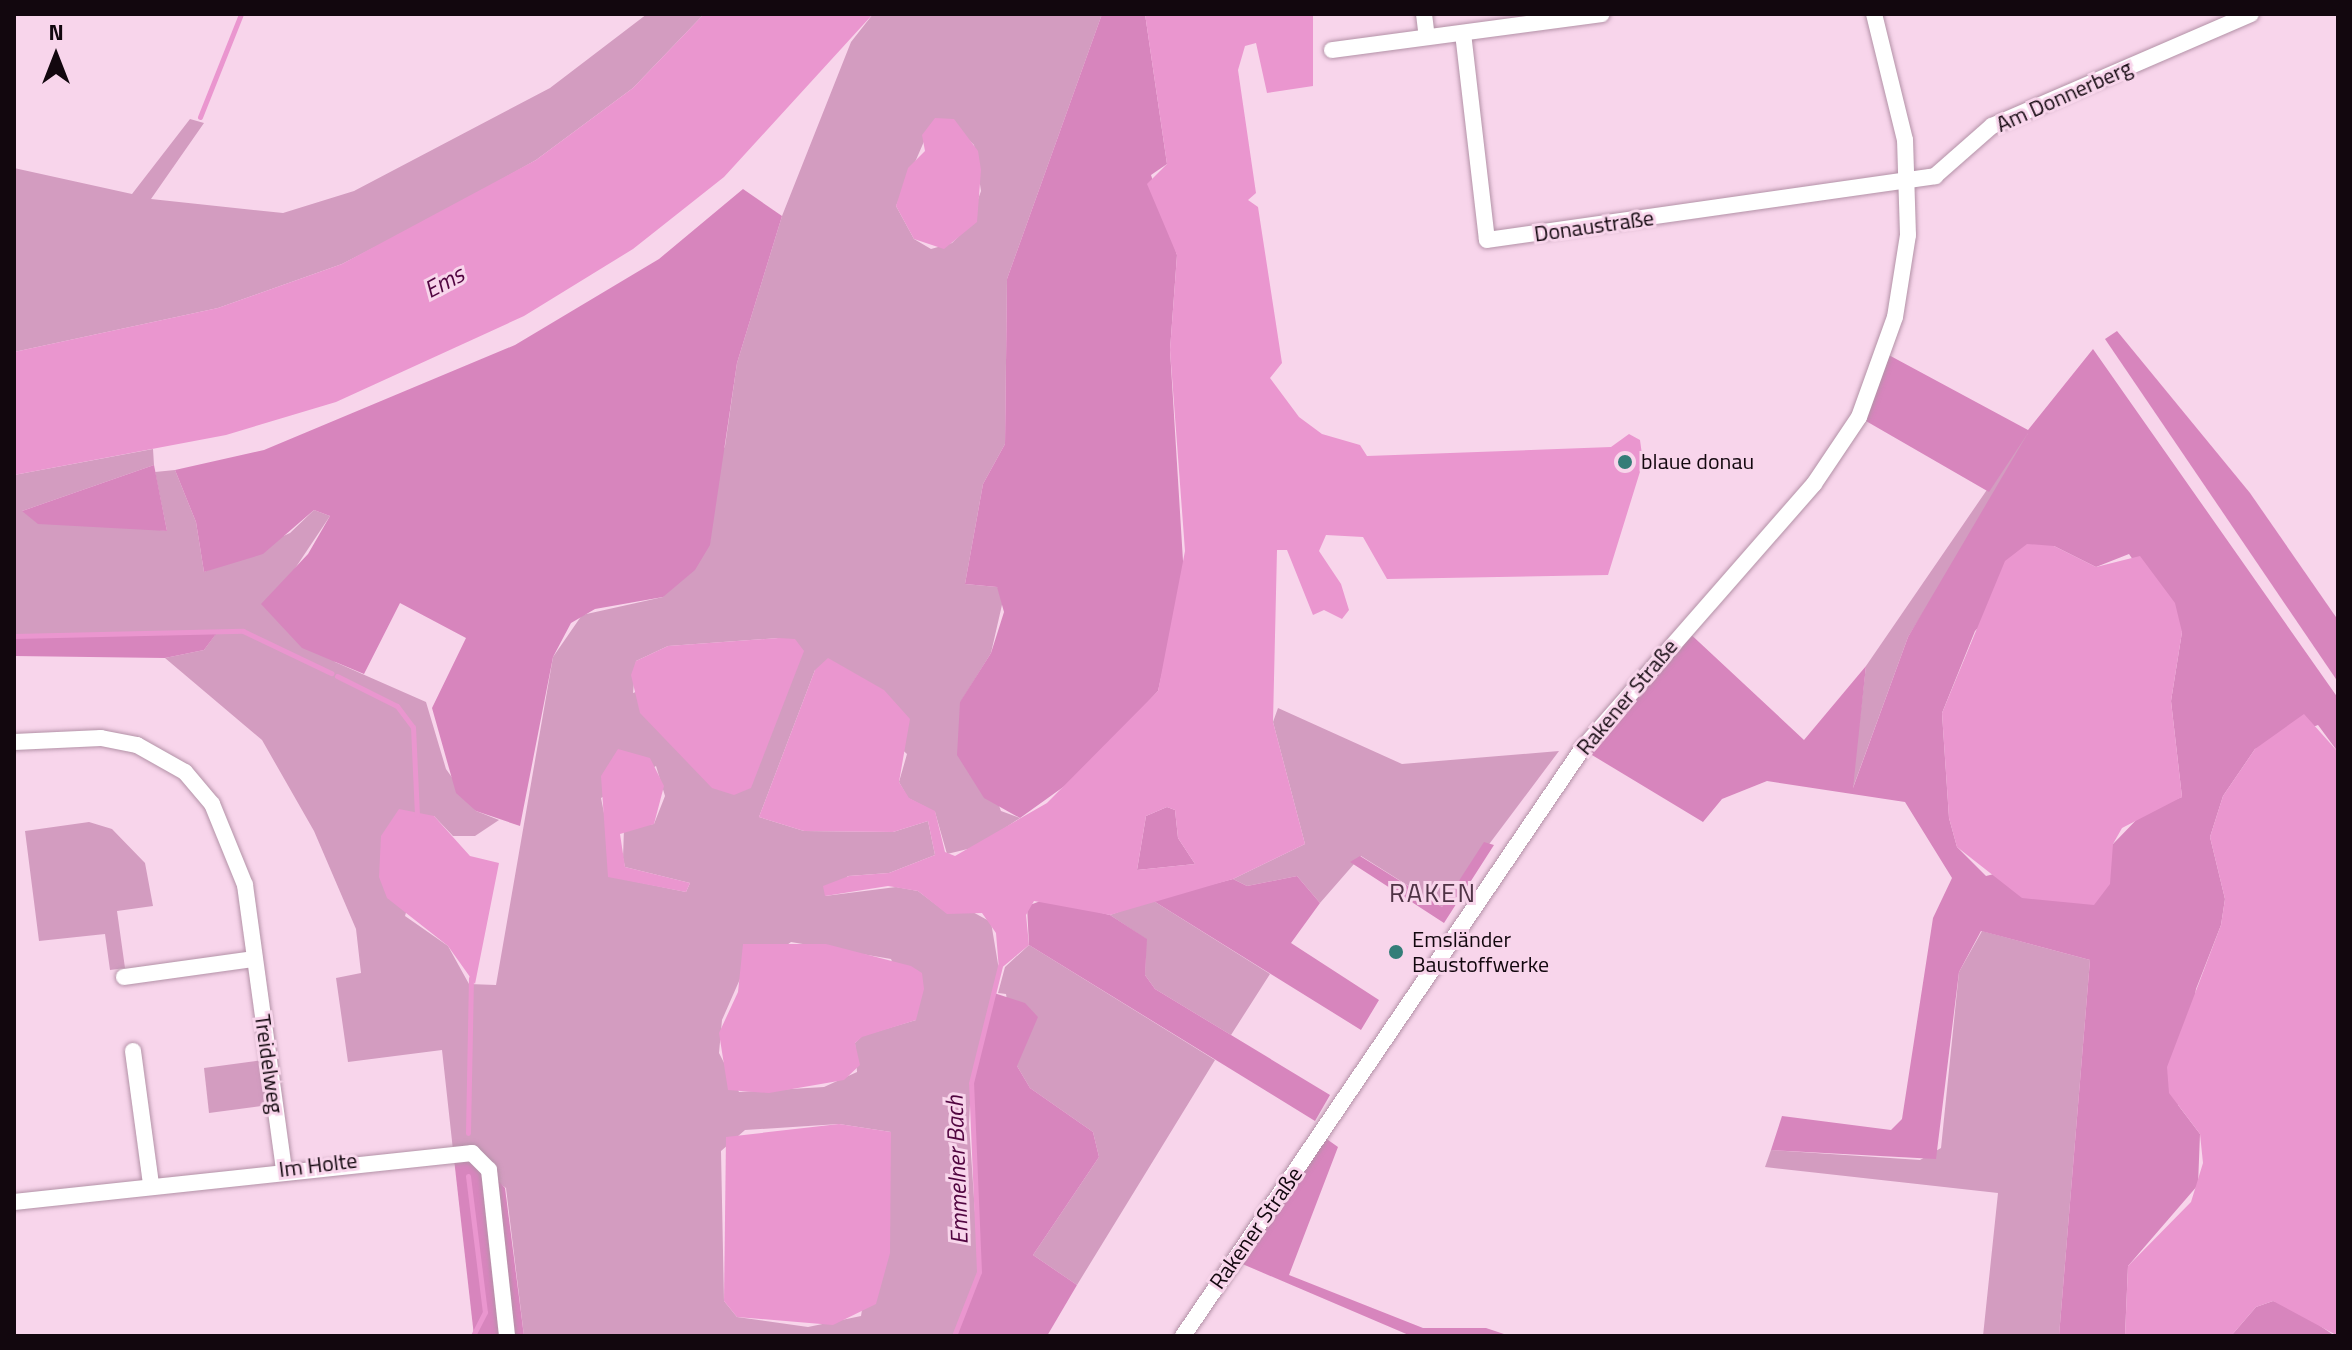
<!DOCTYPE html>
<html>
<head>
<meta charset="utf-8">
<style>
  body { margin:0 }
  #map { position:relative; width:2352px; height:1350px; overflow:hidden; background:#f8d5eb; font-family:"Titillium Web",sans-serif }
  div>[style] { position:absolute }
  .green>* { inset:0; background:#d39cc0 }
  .forest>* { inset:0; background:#d785bd }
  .water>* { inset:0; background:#ea96cf }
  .stream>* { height:5px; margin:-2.5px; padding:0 2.5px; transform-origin:2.5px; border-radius:2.5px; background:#ea96cf }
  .roads { filter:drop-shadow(0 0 2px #b392a7) drop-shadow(0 0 2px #b392a7) }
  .minor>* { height:16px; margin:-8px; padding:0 8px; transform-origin:8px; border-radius:8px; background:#fff }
  .dots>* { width:22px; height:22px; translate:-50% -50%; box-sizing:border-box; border:4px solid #f8d5eb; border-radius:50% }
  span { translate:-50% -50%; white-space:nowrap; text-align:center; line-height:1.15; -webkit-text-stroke:6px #f8d5eb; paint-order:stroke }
  .street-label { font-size:22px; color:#12070e }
  .poi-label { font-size:22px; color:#12070e }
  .left { translate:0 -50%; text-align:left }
  .water-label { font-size:24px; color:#510540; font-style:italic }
  .quarter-label { font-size:26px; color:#4f3345; letter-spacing:2px }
  .frame { position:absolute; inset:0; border:16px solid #12070e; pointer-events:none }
  .north { position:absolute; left:16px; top:16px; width:80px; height:80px; -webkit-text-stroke:6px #f8d5eb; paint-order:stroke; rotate:0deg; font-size:22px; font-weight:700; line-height:32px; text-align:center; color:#12070e }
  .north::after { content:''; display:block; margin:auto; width:28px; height:36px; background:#12070e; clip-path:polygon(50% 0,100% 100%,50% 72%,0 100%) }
</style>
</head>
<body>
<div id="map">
  <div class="green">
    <i style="clip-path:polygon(647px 14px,704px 14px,633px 88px,536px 160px,445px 211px,342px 264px,218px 308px,14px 352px,14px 168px,132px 194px,190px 119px,204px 123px,151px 199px,283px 213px,354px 191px,550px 88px)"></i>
    <i style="clip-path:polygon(evenodd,873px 14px,1102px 14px,1007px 279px,1005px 444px,983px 484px,965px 584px,997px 587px,1004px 596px,991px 653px,960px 703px,1001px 811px,1020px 818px,976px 847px,947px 854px,935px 812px,908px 798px,899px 782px,907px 754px,815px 670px,759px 817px,804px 831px,893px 832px,928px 821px,935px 855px,889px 873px,848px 876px,825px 896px,896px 887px,918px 891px,947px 913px,969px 910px,991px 922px,999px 970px,971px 1083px,969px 1124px,979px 1272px,954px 1336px,524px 1336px,506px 1188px,453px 1150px,442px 1050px,348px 1062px,336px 978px,361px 973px,356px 929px,314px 831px,262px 740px,165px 658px,204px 650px,215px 635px,14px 636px,14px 475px,153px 449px,154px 465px,22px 511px,167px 531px,155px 472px,175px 470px,196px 522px,204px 572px,290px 533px,314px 510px,330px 516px,290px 576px,335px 662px,426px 702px,446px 769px,476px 811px,499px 820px,475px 836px,453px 836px,434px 816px,405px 916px,448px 946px,469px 984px,496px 985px,553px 657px,582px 615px,663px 597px,725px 446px,737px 363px,782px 216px,851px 42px,873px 14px,932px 123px,955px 126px,974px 145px,981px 191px,968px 227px,952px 243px,931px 249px,914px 239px,896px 206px,932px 123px,873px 14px,779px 638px,633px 693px,636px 661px,668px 646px,779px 638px,873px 14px,656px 766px,665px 796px,654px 824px,624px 828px,623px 858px,625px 867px,690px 883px,686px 892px,608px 876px,612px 853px,601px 798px,656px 766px,873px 14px,791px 942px,891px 959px,916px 1020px,862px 1036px,855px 1043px,857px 1072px,824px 1087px,739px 1092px,719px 1053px,722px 1020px,740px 979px,791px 942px,873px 14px,839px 1124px,891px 1132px,861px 1316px,808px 1327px,737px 1317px,724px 1301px,721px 1151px,745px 1130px,839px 1124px)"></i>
    <i style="clip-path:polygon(2028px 430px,2024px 450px,1908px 637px,1851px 793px,1866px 666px)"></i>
    <i style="clip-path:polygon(1278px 708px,1402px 764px,1559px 751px,1442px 907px,1361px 856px,1320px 903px,1297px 876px,1247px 886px,1233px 879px,1305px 844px,1273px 722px)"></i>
    <i style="clip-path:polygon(89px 822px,112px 829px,145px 863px,153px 906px,117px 911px,125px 968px,110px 970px,105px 934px,39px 941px,25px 831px)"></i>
    <i style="clip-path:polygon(1152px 900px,1270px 974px,1231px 1035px,1155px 989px,1145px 975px,1146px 939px,1110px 915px)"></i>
    <i style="clip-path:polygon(1982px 931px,2090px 960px,2059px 1336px,1983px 1336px,1998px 1193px,1765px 1167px,1771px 1150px,1920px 1160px,1941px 1148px,1959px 972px)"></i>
    <i style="clip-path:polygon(1029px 945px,1215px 1060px,1077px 1285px,1033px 1255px,1099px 1157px,1093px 1132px,1030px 1088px,1017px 1066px,1006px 994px,998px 993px,1005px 967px)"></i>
    <i style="clip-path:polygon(263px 1060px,269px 1105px,209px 1113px,204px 1068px)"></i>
  </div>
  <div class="forest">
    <i style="clip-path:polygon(1102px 14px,1145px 14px,1167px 164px,1151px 175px,1177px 255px,1170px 350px,1184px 577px,1158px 691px,1080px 775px,1020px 818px,984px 798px,957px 755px,960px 702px,991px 653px,1004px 612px,997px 587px,965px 584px,983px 484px,1005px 444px,1007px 279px)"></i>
    <i style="clip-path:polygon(743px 189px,782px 216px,737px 363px,710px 545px,695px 570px,663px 597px,595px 609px,571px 623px,553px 657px,520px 826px,476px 811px,456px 793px,432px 708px,466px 638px,400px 603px,364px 674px,302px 648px,261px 604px,308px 554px,330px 516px,314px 510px,263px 554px,204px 572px,196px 522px,175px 470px,264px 450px,515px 345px,659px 259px)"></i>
    <i style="clip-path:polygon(2117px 331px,2250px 493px,2338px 620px,2338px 682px,2105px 339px)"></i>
    <i style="clip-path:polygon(evenodd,2093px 349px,2338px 698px,2338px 752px,2318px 725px,2255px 749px,2223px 796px,2210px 837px,2225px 899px,2221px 925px,2196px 989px,2178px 1105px,2200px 1134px,2198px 1185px,2128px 1266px,2125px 1336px,2059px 1336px,2090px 960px,1981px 931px,1959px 972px,1936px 1159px,1771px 1150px,1782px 1116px,1891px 1130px,1902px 1119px,1933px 918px,1952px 878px,1905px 802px,1767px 781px,1722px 799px,1703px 822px,1582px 749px,1685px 629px,1804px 740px,1866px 666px,1853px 788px,1908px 637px,2028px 433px,1989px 492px,1859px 417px,1885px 353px,2028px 430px,2093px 349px,2054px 546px,2096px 567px,2129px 554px,2182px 632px,2171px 701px,2182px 797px,2144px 812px,2113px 844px,1986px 876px,1957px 847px,1949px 818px,1942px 713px,1975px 631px,2054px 546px)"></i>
    <i style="clip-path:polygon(154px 465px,167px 531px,38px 524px,22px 511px)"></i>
    <i style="clip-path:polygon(216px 634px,204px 650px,165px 658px,14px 656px,14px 636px)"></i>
    <i style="clip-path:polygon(1167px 807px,1175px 810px,1178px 838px,1195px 864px,1137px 870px,1146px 816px)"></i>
    <i style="clip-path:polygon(1484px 842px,1494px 845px,1444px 923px,1350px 862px,1360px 856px,1442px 907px)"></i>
    <i style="clip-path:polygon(1297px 876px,1320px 903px,1291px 943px,1379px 1000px,1361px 1030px,1152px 900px,1233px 879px,1247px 886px)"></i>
    <i style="clip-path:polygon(1046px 899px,1110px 915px,1147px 939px,1145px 975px,1155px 989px,1330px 1095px,1315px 1121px,1029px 945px,1027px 906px)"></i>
    <i style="clip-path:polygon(994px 993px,1025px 1003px,1038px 1017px,1017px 1066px,1030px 1088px,1093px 1132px,1099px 1157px,1033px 1255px,1077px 1285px,1047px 1336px,954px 1336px,979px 1272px,971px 1083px)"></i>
    <i style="clip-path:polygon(1321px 1135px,1338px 1147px,1289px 1275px,1423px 1328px,1486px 1328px,1510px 1336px,1411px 1336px,1233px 1260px)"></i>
    <i style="clip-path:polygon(453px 1150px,472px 1153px,505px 1188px,524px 1336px,474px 1336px)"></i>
    <i style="clip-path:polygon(2273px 1301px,2291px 1306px,2335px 1336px,2231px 1336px,2256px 1307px)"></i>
  </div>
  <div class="water">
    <i style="clip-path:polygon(704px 14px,873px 14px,724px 177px,633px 249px,524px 316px,336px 402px,226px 435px,14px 475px,14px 352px,218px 308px,342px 264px,536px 160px,633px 88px)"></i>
    <i style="clip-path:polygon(evenodd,1145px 14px,1313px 14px,1313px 86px,1267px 93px,1256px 43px,1245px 46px,1238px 70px,1256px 193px,1248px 200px,1258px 207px,1282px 363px,1270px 378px,1299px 417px,1322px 434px,1360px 445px,1367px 456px,1611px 447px,1629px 434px,1640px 440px,1643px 462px,1608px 575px,1387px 579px,1363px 537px,1326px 535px,1319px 551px,1341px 584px,1349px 610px,1342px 619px,1324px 610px,1313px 615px,1287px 550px,1277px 550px,1273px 722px,1305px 844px,1233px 879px,1110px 915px,1034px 901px,1026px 915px,1029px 945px,999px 970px,996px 933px,982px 913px,947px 914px,918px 891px,888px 886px,825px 896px,823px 886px,849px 876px,889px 873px,935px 855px,928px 821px,893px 832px,804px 831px,759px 817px,815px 670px,828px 658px,884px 690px,910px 719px,899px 782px,909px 798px,935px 811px,945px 852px,955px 856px,1047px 803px,1158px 691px,1185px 551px,1170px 350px,1177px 255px,1147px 184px,1167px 164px,1145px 14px,1167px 807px,1175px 810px,1178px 838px,1195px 864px,1137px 870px,1146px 816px,1167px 807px)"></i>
    <i style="clip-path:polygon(935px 118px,954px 119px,978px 151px,981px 170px,977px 222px,944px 249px,914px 239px,896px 206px,908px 168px,925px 151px,922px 135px)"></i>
    <i style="clip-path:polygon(2027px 544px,2054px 546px,2096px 567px,2140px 556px,2175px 603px,2182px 632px,2171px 701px,2182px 797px,2122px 828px,2113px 844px,2110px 884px,2094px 905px,2022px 898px,1957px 847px,1949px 818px,1942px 713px,2005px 561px)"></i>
    <i style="clip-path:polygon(779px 638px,795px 639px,804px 651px,751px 788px,734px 795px,712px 788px,640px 713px,631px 675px,636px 661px,668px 646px)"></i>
    <i style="clip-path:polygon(2304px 714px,2338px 752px,2338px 1336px,2273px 1301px,2256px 1307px,2231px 1336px,2125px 1336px,2128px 1266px,2191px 1202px,2203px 1163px,2200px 1134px,2169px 1093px,2167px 1067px,2221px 925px,2225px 899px,2210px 837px,2223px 796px,2255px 749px)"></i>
    <i style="clip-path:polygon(618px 749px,650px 758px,664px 786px,654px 824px,620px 834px,625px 867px,690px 883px,686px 892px,608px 877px,601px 776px)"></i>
    <i style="clip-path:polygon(399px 809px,434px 816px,470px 856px,499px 863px,475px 984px,448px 946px,387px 898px,379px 877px,381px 836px)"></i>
    <i style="clip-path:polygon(743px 944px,826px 944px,911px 966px,922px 973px,924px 989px,916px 1020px,862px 1037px,855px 1043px,860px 1065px,844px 1080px,769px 1093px,728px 1090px,719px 1033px,738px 992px)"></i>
    <i style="clip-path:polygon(839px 1124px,891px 1132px,890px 1253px,876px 1304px,833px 1325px,737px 1317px,724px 1301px,726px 1137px)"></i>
  </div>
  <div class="stream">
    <i style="left:200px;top:117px;width:111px;rotate:-68.3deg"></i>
    <i style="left:14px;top:636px;width:229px;rotate:-1.3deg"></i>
    <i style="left:243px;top:631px;width:98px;rotate:25.5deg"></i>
    <i style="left:337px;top:676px;width:67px;rotate:26.6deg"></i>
    <i style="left:397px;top:706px;width:26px;rotate:53deg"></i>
    <i style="left:413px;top:727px;width:88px;rotate:87.4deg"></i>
    <i style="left:468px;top:1133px;width:155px;rotate:-88.9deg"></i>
    <i style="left:468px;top:1176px;width:137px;rotate:82.9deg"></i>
    <i style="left:485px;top:1312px;width:27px;rotate:117deg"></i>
    <i style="left:954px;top:1336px;width:69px;rotate:-68.7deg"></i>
    <i style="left:979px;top:1272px;width:189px;rotate:-92.4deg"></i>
    <i style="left:971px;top:1083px;width:121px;rotate:-76.1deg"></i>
  </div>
  <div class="roads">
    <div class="minor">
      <i style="left:1424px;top:14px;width:23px;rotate:83deg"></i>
      <i style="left:1463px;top:33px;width:208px;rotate:83.4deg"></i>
      <i style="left:1487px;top:240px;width:453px;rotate:-8.1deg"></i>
      <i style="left:1935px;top:176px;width:76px;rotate:-41.3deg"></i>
      <i style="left:1992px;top:126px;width:282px;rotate:-23.4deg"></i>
      <i style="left:1332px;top:50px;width:272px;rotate:-7.6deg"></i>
      <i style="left:14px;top:742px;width:87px;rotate:-2.6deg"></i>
      <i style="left:101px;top:738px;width:37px;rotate:11deg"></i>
      <i style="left:137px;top:745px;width:55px;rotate:29.4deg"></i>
      <i style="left:185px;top:772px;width:42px;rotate:49.8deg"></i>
      <i style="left:212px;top:804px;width:87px;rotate:67.8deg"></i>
      <i style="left:245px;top:885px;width:287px;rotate:82.2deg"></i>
      <i style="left:124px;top:977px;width:131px;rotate:-7.9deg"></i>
      <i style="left:133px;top:1051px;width:135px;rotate:82.3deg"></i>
      <i style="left:14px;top:1202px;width:461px;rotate:-6.1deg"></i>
      <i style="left:472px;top:1153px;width:24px;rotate:45deg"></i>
      <i style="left:489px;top:1170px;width:167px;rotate:83.8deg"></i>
      <i style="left:1183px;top:1336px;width:710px;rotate:-55.79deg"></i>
      <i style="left:1582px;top:749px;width:352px;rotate:-48.8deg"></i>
      <i style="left:1814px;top:484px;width:81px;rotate:-56.1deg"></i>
      <i style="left:1859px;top:417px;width:106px;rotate:-70.2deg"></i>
      <i style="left:1895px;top:317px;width:83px;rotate:-81deg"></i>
      <i style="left:1908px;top:235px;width:95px;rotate:-91.8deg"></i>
      <i style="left:1905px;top:140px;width:130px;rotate:-103.8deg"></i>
    </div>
  </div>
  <div class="dots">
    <i style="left:1625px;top:462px;background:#347d78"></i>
    <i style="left:1396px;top:952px;background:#347d78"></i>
  </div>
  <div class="street-label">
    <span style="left:2064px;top:96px;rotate:-24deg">Am Donnerberg</span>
    <span style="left:1594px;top:226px;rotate:-8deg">Donaustraße</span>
    <span style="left:1627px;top:697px;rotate:-50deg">Rakener Straße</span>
    <span style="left:269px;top:1064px;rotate:82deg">Treidelweg</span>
    <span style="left:318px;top:1165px;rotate:-7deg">Im Holte</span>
    <span style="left:1256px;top:1228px;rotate:-55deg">Rakener Straße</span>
  </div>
  <div class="poi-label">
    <span class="left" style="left:1641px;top:462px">blaue donau</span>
    <span class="left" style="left:1412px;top:952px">Emsländer<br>Baustoffwerke</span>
  </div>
  <div class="water-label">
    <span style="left:444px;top:282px;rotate:-28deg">Ems</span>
    <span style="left:957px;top:1170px;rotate:-92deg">Emmelner Bach</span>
  </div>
  <div class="quarter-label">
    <span style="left:1433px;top:893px">RAKEN</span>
  </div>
  <div class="frame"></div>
  <div class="north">N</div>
</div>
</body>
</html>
